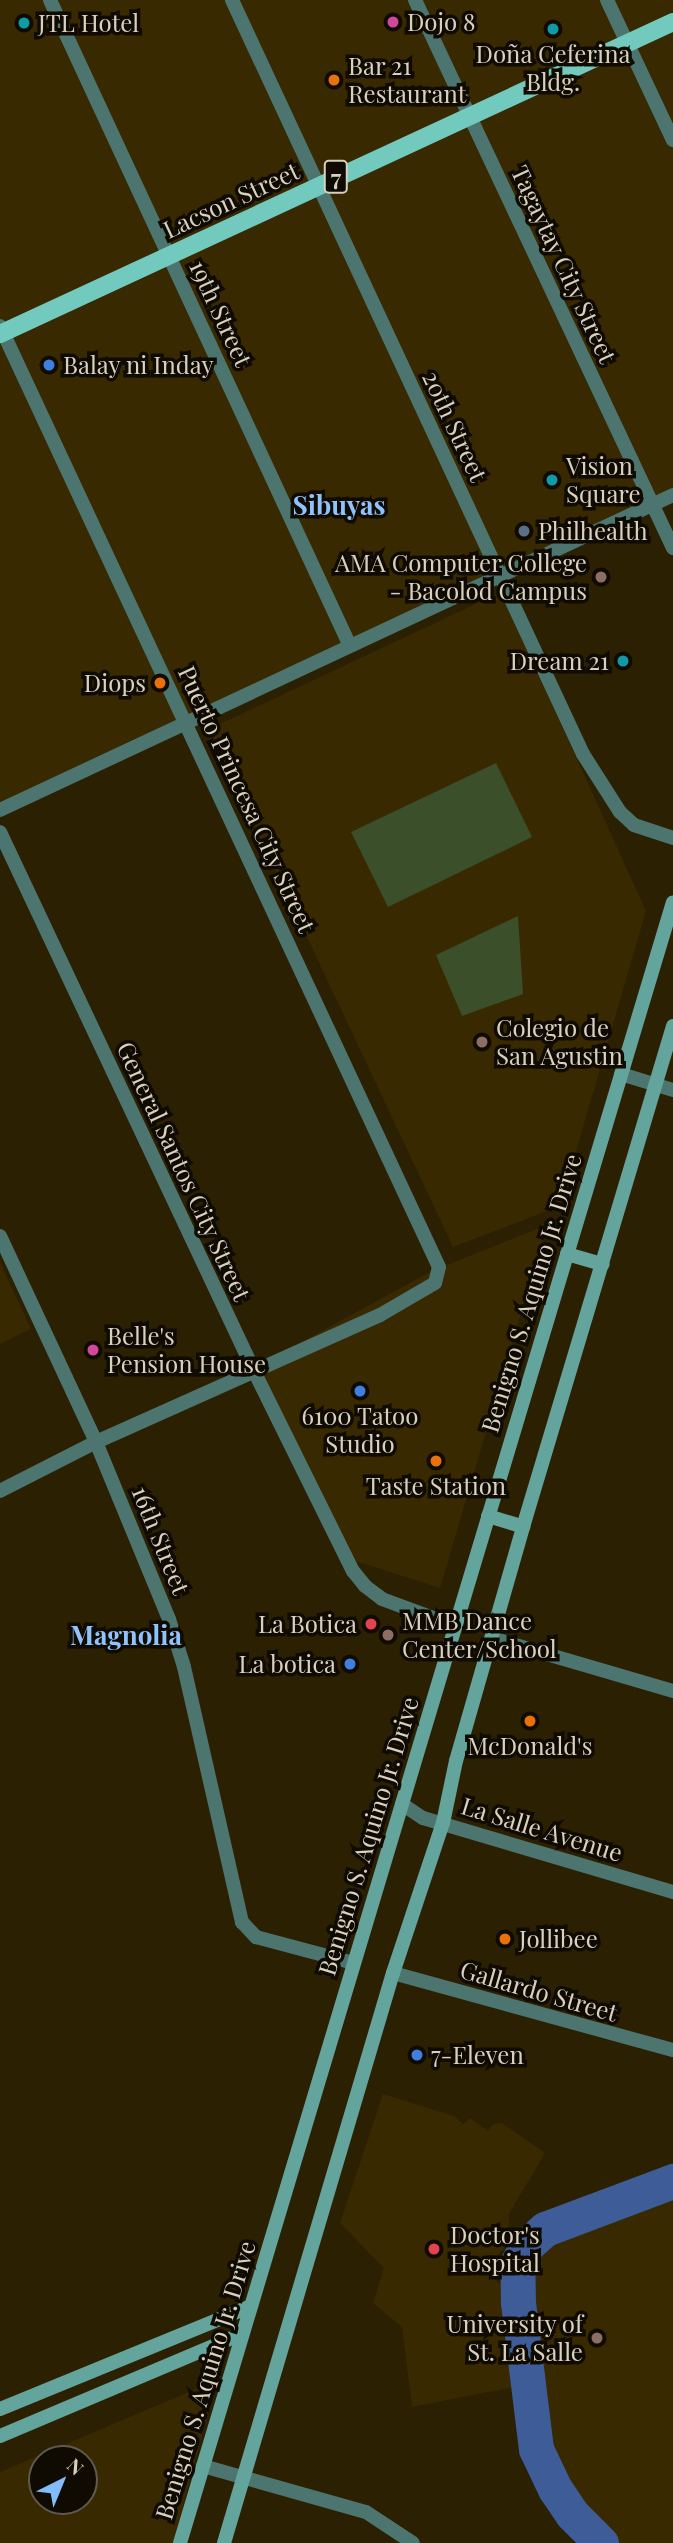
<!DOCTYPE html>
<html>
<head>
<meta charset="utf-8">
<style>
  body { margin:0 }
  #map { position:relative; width:673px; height:2543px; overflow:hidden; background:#2c2002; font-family:"Playfair Display",serif }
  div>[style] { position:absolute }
  .built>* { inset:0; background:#382901 }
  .green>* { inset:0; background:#3b4f2a }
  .river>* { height:35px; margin:-17.5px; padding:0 17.5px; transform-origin:17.5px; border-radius:17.5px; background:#3e5c97 }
  .minor>* { height:14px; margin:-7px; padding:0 7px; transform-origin:7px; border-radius:7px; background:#4d7570 }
  .tertiary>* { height:14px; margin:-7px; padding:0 7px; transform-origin:7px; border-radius:7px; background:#4d7570 }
  .secondary>* { height:14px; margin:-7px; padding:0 7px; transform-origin:7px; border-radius:7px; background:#63a59c }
  .primary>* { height:18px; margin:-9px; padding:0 9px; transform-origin:9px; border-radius:9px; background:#72cabf }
  .dots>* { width:19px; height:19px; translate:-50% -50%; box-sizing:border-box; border:4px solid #100b02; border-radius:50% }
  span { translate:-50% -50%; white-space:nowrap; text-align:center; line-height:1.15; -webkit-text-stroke:7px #100b02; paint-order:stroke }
  .shield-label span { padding:2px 5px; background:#100b02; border:2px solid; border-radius:5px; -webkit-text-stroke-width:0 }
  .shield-label { font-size:23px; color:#d8d1c0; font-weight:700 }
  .poi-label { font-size:24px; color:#d8d1c0 }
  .left { translate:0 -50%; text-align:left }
  .right { translate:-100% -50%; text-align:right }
  .street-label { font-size:24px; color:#d8d1c0 }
  .neighbourhood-label { font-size:26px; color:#8ec3fd; font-weight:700 }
  .north { position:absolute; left:28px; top:2445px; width:70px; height:70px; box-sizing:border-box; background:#100b02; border:2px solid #605a4e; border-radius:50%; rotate:43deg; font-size:19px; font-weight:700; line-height:28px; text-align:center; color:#d8d1c0 }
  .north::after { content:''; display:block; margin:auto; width:24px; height:32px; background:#83bcfa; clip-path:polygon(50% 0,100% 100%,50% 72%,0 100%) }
</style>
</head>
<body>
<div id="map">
  <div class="built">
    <i style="clip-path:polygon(0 0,673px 0,673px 495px,0 810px)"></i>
    <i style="clip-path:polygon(501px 592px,646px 911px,560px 1206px,453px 1247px,209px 729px)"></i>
    <i style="clip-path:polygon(547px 1225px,440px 1588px,346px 1558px,259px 1365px,432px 1271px)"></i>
    <i style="clip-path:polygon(0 1262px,31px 1329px,0 1344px)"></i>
    <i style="clip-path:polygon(383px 2094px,454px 2116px,463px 2124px,470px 2118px,488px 2131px,493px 2124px,502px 2123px,545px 2153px,509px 2214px,508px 2242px,485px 2272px,513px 2293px,519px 2386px,412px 2407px,402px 2327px,373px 2303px,384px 2268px,340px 2223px)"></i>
    <i style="clip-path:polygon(673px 2181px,673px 2543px,601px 2543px,572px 2514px,555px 2489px,536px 2449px,518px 2303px,517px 2264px,526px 2246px,545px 2229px)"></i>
    <i style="clip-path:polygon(evenodd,217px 2380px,173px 2543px,0 2543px,0 2472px,217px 2380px,42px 2459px,84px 2459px,84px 2501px,42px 2501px,42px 2459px)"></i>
  </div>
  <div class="green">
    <i style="clip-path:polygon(496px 763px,532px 837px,388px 907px,351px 832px)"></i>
    <i style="clip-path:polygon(518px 916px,523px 994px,462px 1016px,436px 955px)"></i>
  </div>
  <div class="river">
    <i style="left:601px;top:2543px;width:41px;rotate:-135deg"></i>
    <i style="left:572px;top:2514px;width:30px;rotate:-124deg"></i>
    <i style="left:555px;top:2489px;width:44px;rotate:-115.4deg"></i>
    <i style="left:536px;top:2449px;width:147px;rotate:-97deg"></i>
    <i style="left:518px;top:2303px;width:39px;rotate:-91deg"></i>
    <i style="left:517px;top:2264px;width:20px;rotate:-63deg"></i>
    <i style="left:526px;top:2246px;width:25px;rotate:-42deg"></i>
    <i style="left:545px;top:2229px;width:137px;rotate:-20.6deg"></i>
  </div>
  <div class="minor">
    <i style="left:50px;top:0;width:712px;rotate:65.09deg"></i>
    <i style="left:232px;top:0;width:832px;rotate:65.04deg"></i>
    <i style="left:583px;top:754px;width:69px;rotate:57.5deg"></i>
    <i style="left:620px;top:812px;width:19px;rotate:43deg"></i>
    <i style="left:634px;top:825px;width:41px;rotate:18.4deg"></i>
    <i style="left:415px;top:0;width:606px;rotate:64.79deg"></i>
    <i style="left:607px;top:0;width:155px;rotate:64.8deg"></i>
    <i style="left:0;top:326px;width:1038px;rotate:64.99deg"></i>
    <i style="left:439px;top:1267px;width:16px;rotate:104deg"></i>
    <i style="left:435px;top:1283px;width:64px;rotate:149.8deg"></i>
    <i style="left:380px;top:1315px;width:311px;rotate:155.9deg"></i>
    <i style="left:96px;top:1442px;width:108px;rotate:153deg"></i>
    <i style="left:0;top:810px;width:743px;rotate:-25.08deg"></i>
    <i style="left:0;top:832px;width:598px;rotate:64.76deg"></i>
    <i style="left:255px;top:1373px;width:221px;rotate:63.7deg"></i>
    <i style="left:353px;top:1571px;width:19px;rotate:51deg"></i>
    <i style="left:365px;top:1586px;width:21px;rotate:37deg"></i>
    <i style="left:382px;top:1599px;width:78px;rotate:20.3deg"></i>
    <i style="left:621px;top:1074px;width:54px;rotate:17.1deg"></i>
    <i style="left:0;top:1236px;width:227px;rotate:65deg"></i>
    <i style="left:96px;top:1442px;width:191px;rotate:67.6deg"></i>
    <i style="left:169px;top:1619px;width:50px;rotate:72.6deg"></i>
    <i style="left:184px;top:1667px;width:262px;rotate:77.2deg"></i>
    <i style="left:242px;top:1922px;width:21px;rotate:47deg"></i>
    <i style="left:256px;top:1937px;width:101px;rotate:14.9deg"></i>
    <i style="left:492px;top:1638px;width:189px;rotate:16.3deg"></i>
    <i style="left:393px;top:1973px;width:290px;rotate:15.4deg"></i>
    <i style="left:203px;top:2466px;width:169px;rotate:15.8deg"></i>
    <i style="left:366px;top:2512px;width:56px;rotate:33.4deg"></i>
  </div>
  <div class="tertiary">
    <i style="left:402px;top:1804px;width:25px;rotate:34deg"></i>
    <i style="left:423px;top:1818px;width:261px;rotate:16.5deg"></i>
  </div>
  <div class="secondary">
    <i style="left:567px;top:1254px;width:37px;rotate:16deg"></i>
    <i style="left:488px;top:1516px;width:37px;rotate:17deg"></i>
    <i style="left:0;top:2409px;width:271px;rotate:-22.3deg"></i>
    <i style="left:0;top:2436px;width:263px;rotate:-22.9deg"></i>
    <i style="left:180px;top:2543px;width:1713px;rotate:-73.28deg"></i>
    <i style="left:224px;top:2543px;width:595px;rotate:-73.49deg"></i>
    <i style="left:393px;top:1973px;width:158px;rotate:-71.6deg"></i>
    <i style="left:443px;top:1823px;width:63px;rotate:-78.2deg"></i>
    <i style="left:456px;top:1761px;width:243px;rotate:-74deg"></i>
    <i style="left:523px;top:1527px;width:523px;rotate:-73.33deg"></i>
  </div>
  <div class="primary">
    <i style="left:0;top:334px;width:742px;rotate:-24.87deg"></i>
  </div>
  <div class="dots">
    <i style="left:393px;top:22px;background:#d1479c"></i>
    <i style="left:24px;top:23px;background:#0f9aa8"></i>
    <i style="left:553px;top:29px;background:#0f9aa8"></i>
    <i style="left:334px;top:80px;background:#e8710a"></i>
    <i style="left:49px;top:365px;background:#3f7fe0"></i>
    <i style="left:552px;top:480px;background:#0f9aa8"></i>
    <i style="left:524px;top:531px;background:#5c6f8a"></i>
    <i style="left:601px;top:577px;background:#8d6e63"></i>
    <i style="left:623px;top:661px;background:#0f9aa8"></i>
    <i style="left:160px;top:683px;background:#e8710a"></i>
    <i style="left:482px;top:1042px;background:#8d6e63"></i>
    <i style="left:93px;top:1350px;background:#d1479c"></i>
    <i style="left:360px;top:1391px;background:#3f7fe0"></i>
    <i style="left:436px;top:1461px;background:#e8710a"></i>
    <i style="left:371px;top:1624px;background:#e0444e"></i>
    <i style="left:388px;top:1635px;background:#8d6e63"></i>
    <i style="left:350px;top:1664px;background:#3f7fe0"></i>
    <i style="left:530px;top:1721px;background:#e8710a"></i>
    <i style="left:505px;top:1939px;background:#e8710a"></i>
    <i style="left:417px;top:2055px;background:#3f7fe0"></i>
    <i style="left:434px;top:2249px;background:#e0444e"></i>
    <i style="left:597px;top:2338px;background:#8d6e63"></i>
  </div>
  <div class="shield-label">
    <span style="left:336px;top:177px">7</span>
  </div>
  <div class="poi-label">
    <span class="left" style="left:407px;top:22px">Dojo 8</span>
    <span class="left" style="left:38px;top:23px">JTL Hotel</span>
    <span style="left:553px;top:68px">Doña Ceferina<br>Bldg.</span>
    <span class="left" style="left:348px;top:80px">Bar 21<br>Restaurant</span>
    <span class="left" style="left:63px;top:365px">Balay ni Inday</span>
    <span class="left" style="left:566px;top:480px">Vision<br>Square</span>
    <span class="left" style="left:538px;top:531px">Philhealth</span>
    <span class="right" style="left:587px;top:577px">AMA Computer College<br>- Bacolod Campus</span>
    <span class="right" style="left:609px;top:661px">Dream 21</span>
    <span class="right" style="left:146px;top:683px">Diops</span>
    <span class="left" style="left:496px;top:1042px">Colegio de<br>San Agustin</span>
    <span class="left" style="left:107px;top:1350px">Belle's<br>Pension House</span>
    <span style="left:360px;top:1430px">6100 Tatoo<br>Studio</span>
    <span style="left:436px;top:1486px">Taste Station</span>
    <span class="left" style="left:402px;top:1635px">MMB Dance<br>Center/School</span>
    <span class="right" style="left:357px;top:1624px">La Botica</span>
    <span class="right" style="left:336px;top:1664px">La botica</span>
    <span style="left:530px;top:1746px">McDonald's</span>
    <span class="left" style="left:519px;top:1939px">Jollibee</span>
    <span class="left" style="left:431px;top:2055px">7-Eleven</span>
    <span class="left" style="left:450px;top:2249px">Doctor's<br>Hospital</span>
    <span class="right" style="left:583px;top:2338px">University of<br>St. La Salle</span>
  </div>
  <div class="street-label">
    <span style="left:231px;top:200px;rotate:-25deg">Lacson Street</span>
    <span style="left:564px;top:264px;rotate:65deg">Tagaytay City Street</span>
    <span style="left:221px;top:313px;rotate:65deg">19th Street</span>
    <span style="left:455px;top:426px;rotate:65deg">20th Street</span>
    <span style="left:247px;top:799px;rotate:65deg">Puerto Princesa City Street</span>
    <span style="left:184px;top:1171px;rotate:65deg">General Santos City Street</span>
    <span style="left:531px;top:1293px;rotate:-73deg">Benigno S. Aquino Jr. Drive</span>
    <span style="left:161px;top:1540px;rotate:68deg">16th Street</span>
    <span style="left:542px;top:1829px;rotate:17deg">La Salle Avenue</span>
    <span style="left:368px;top:1836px;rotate:-73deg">Benigno S. Aquino Jr. Drive</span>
    <span style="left:539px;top:1991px;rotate:16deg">Gallardo Street</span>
    <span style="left:205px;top:2380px;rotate:-73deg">Benigno S. Aquino Jr. Drive</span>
  </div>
  <div class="neighbourhood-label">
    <span style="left:339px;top:505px">Sibuyas</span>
    <span style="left:126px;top:1635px">Magnolia</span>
  </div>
  <div class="north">N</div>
</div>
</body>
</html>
